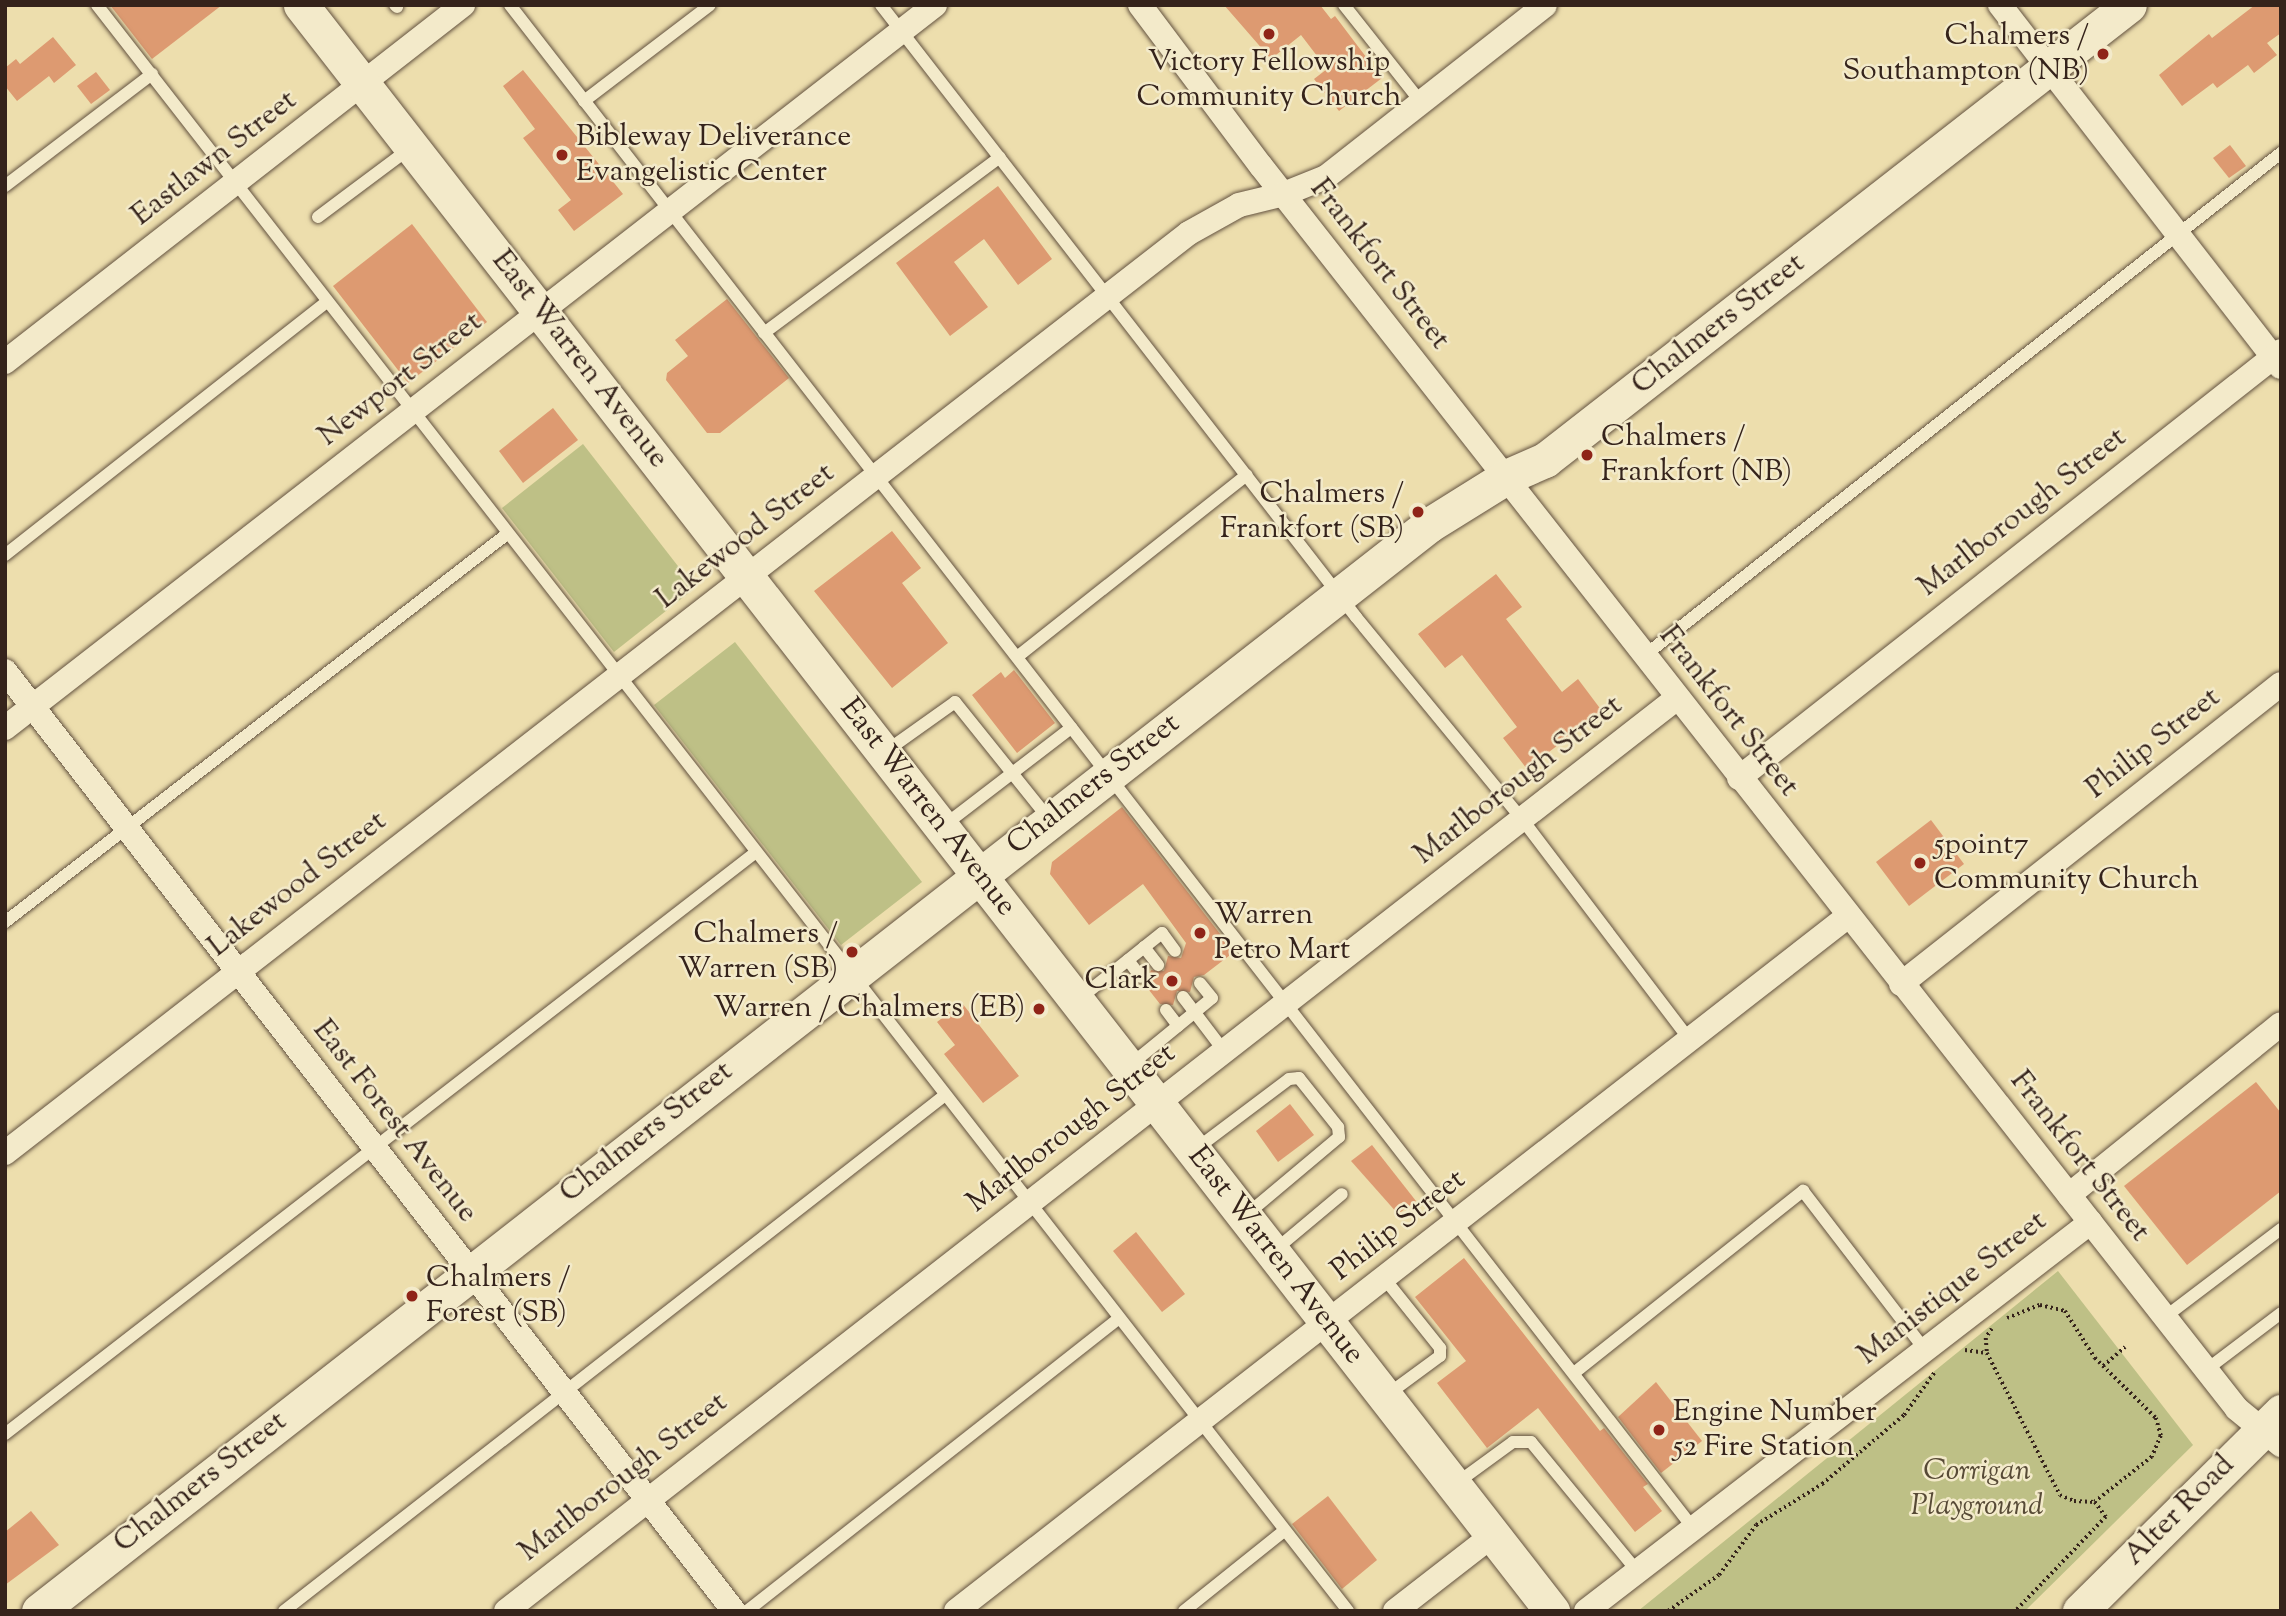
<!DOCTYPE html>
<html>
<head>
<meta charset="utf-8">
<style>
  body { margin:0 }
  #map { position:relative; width:2286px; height:1616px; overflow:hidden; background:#eddead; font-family:"Sorts Mill Goudy",serif }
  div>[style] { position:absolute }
  .green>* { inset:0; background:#bec086 }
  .building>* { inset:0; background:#dd9a71 }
  .path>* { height:3.5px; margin-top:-1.75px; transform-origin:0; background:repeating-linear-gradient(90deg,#35231b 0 2px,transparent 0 5.5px) }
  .roads { filter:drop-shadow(0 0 2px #635240) drop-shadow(0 0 2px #635240) }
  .lane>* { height:12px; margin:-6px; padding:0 6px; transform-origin:6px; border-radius:6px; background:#f3eaca }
  .street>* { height:24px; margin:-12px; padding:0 12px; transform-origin:12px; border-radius:12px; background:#f3eaca }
  .secondary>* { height:35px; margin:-17.5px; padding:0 17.5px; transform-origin:17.5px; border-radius:17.5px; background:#f3eaca }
  .dots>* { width:19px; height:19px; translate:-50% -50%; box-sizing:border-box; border:4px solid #f3eaca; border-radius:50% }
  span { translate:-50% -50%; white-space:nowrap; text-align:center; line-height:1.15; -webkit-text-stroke:5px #f3eaca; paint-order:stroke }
  .poi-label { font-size:30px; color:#35231b }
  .right { translate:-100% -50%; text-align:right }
  .left { translate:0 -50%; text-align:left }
  .street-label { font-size:30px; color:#35231b }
  .park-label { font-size:30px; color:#574a36; font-style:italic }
  .frame { position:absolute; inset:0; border:7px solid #35231b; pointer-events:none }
</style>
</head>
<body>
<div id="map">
  <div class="green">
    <i style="clip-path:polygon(583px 444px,695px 588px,614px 652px,502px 508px)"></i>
    <i style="clip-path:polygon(735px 642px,922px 882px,841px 945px,654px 705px)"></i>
    <i style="clip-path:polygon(2058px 1271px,2193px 1445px,2025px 1611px,1638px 1611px)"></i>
  </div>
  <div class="building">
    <i style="clip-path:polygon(110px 5px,222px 5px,152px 59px)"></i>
    <i style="clip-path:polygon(1224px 5px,1320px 5px,1331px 19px,1335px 16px,1382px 78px,1339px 111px,1314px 79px,1327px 69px,1301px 35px,1271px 59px)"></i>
    <i style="clip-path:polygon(2255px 5px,2281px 5px,2281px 33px,2267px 43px,2277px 55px,2254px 73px,2248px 65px,2217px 88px,2213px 83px,2182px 106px,2159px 75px,2209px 34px,2212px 38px)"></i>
    <i style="clip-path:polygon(53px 37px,76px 65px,54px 83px,49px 76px,17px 101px,5px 86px,5px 68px,16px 59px,20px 64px)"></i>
    <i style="clip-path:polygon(523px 70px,623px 194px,574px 231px,558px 210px,571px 200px,523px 138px,535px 129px,503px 86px)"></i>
    <i style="clip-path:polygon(96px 72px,110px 90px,91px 104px,77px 86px)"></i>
    <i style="clip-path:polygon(2230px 145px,2246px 166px,2229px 178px,2213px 158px)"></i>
    <i style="clip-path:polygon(998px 186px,1052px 259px,1018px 285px,984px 239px,954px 262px,988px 307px,950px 336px,896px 263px)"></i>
    <i style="clip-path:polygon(412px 224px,487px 322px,408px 383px,333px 286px)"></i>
    <i style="clip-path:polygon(727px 299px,789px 378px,720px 433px,707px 433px,666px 380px,667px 373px,688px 356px,675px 340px)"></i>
    <i style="clip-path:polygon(553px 408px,578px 440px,523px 483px,499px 451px)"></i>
    <i style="clip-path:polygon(892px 531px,921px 568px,902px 583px,948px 643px,892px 688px,814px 591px)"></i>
    <i style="clip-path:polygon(1496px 574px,1522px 607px,1506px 619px,1562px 692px,1578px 679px,1602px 711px,1527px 769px,1503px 738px,1517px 727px,1462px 655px,1445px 668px,1418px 634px)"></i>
    <i style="clip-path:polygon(1014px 670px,1055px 723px,1017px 753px,972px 695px,1001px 672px,1005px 678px)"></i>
    <i style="clip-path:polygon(1122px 807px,1234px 952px,1204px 975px,1194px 977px,1190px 992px,1177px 991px,1173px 1005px,1160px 1004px,1145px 985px,1151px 970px,1164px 971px,1168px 956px,1181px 958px,1186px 943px,1143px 884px,1089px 925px,1050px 874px,1052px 862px)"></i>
    <i style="clip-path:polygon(1931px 820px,1964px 864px,1909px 906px,1876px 862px)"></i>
    <i style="clip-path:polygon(962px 1003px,1019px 1076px,983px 1103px,944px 1054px,955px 1045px,937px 1022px)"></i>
    <i style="clip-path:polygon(2256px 1082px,2281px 1113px,2281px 1191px,2187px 1265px,2124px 1186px)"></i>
    <i style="clip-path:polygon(1290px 1104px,1314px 1135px,1278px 1162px,1256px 1131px)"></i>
    <i style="clip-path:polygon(1372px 1145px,1416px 1201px,1398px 1214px,1351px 1161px)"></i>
    <i style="clip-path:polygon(1136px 1232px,1185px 1294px,1162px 1312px,1113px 1251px)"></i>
    <i style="clip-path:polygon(1464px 1258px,1600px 1431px,1604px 1428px,1648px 1484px,1643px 1487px,1662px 1511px,1635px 1532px,1538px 1408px,1487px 1448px,1437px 1383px,1466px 1361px,1415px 1297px)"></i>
    <i style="clip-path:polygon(1656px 1382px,1702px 1441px,1661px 1473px,1618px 1417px)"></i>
    <i style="clip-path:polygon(1328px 1496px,1377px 1560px,1342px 1589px,1292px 1524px)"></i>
    <i style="clip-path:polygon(31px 1511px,59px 1545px,5px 1585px,5px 1532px)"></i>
  </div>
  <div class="path">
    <i style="left:2007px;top:1318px;width:35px;rotate:-22deg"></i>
    <i style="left:2040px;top:1305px;width:26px;rotate:13deg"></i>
    <i style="left:2065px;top:1311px;width:56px;rotate:57.4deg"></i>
    <i style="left:2095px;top:1358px;width:86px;rotate:44.5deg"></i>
    <i style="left:2156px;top:1418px;width:19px;rotate:74deg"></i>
    <i style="left:2161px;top:1436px;width:23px;rotate:113deg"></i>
    <i style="left:2152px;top:1457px;width:73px;rotate:141.7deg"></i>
    <i style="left:1992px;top:1329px;width:11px;rotate:124deg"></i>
    <i style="left:1986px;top:1338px;width:15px;rotate:86deg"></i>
    <i style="left:1987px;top:1353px;width:160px;rotate:62.8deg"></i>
    <i style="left:2060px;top:1495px;width:15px;rotate:23deg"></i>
    <i style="left:2074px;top:1501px;width:21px;rotate:3deg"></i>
    <i style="left:2095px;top:1502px;width:19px;rotate:54deg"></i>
    <i style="left:2106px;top:1517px;width:130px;rotate:133.8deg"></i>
    <i style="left:1965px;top:1350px;width:22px;rotate:8deg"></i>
    <i style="left:2103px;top:1366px;width:29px;rotate:-41deg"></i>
    <i style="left:1668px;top:1611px;width:62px;rotate:-35.2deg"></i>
    <i style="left:1719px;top:1575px;width:62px;rotate:-53.5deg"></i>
    <i style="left:1756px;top:1525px;width:78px;rotate:-31.8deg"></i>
    <i style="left:1822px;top:1484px;width:107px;rotate:-40.1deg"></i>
    <i style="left:1904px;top:1415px;width:52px;rotate:-54.5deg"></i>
  </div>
  <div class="roads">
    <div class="lane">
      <i style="left:97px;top:5px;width:2036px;rotate:52.08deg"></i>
      <i style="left:395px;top:5px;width:3px;rotate:45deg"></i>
      <i style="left:510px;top:5px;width:1928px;rotate:52.16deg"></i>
      <i style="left:881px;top:5px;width:775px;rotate:52.18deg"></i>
      <i style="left:1356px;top:617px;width:261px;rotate:50.6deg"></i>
      <i style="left:1522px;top:819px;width:278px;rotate:52.8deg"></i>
      <i style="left:1344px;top:5px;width:124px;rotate:51.6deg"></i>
      <i style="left:584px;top:101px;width:158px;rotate:-37.3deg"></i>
      <i style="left:5px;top:186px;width:185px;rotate:-37.3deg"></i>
      <i style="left:318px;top:217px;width:114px;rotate:-36.8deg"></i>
      <i style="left:764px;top:333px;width:294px;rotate:-36.7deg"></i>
      <i style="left:5px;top:555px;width:410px;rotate:-38.2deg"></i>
      <i style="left:1644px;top:656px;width:812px;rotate:-38.3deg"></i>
      <i style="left:1017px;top:657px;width:293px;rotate:-38.4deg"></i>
      <i style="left:885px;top:752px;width:86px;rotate:-35.5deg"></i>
      <i style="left:955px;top:702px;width:151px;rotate:51.2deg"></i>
      <i style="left:942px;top:827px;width:163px;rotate:-37.5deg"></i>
      <i style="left:5px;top:922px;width:634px;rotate:-37.7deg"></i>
      <i style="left:1144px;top:947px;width:23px;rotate:52deg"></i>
      <i style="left:1128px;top:960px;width:21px;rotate:53deg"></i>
      <i style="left:1183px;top:997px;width:68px;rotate:52.8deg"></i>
      <i style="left:1079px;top:999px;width:106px;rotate:-38.5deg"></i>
      <i style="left:1162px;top:933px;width:22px;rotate:54deg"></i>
      <i style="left:1166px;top:1010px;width:20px;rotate:53deg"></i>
      <i style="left:1129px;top:1066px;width:107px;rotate:-39.3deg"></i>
      <i style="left:1212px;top:998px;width:19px;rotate:-129deg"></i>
      <i style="left:1196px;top:1149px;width:116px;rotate:-37deg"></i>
      <i style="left:1289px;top:1079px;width:10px;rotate:-6deg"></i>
      <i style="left:1299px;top:1078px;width:63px;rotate:51.5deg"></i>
      <i style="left:1338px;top:1127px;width:10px;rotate:84deg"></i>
      <i style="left:1339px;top:1137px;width:123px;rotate:140deg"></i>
      <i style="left:1275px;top:1250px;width:87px;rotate:-39.9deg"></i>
      <i style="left:1384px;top:1278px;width:90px;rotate:51.3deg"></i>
      <i style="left:1440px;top:1348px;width:8px;rotate:90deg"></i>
      <i style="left:1440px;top:1356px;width:66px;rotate:143.7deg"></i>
      <i style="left:2165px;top:1317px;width:146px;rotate:-37.2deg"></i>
      <i style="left:2206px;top:1370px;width:94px;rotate:-37.2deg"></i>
      <i style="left:1574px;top:1373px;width:293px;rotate:-38.5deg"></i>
      <i style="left:1803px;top:1191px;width:200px;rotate:52.5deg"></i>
      <i style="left:5px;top:1434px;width:950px;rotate:-37.77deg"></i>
      <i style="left:1454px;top:1485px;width:73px;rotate:-36.1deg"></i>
      <i style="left:1513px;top:1442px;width:18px"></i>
      <i style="left:1531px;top:1442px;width:167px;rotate:50.6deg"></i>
      <i style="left:284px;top:1611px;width:837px;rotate:-37.97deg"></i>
      <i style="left:747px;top:1611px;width:472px;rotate:-38.2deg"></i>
      <i style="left:1184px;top:1611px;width:128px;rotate:-38.7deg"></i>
    </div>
    <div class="street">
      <i style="left:1140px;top:5px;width:201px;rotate:53.1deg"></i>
      <i style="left:1261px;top:166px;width:1580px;rotate:51.86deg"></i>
      <i style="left:2237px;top:1409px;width:57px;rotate:39.3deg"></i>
      <i style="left:2000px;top:5px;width:458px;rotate:52.2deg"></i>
      <i style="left:5px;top:362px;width:581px;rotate:-37.94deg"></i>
      <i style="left:5px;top:671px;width:1190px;rotate:52.21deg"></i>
      <i style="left:5px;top:728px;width:1178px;rotate:-37.86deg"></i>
      <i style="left:1739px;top:778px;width:690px;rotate:-38.23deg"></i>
      <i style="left:1901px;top:984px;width:484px;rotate:-38.3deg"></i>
      <i style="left:5px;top:1153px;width:1499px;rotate:-37.85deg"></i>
      <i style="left:1189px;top:233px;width:57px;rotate:-29.2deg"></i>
      <i style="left:1239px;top:205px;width:46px;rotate:-13.7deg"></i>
      <i style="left:1284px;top:194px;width:45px;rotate:-22deg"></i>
      <i style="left:1326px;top:177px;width:278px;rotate:-38.1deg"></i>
      <i style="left:2069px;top:1195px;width:272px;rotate:-38.9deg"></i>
      <i style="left:506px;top:1611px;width:1485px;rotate:-37.94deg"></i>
      <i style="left:956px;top:1611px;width:1131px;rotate:-37.92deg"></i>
      <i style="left:1395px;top:1611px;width:124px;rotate:-37.8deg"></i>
      <i style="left:1586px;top:1611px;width:637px;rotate:-37.61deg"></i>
    </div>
    <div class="secondary">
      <i style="left:301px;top:5px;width:2036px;rotate:52.08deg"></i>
      <i style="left:39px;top:1611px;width:1764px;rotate:-38deg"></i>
      <i style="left:1429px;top:525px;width:91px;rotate:-31.9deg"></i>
      <i style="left:1506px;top:477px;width:43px;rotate:-23.6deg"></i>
      <i style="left:1545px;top:460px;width:740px;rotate:-37.92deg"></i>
      <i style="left:2080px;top:1611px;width:283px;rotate:-44.7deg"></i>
    </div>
  </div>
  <div class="dots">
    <i style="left:1269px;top:34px;background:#8f2418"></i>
    <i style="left:2103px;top:54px;background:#8f2418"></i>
    <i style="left:562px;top:155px;background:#8f2418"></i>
    <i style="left:1587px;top:455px;background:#8f2418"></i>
    <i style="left:1418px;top:512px;background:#8f2418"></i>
    <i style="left:1920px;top:863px;background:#8f2418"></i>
    <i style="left:1200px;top:933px;background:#8f2418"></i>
    <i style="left:852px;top:952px;background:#8f2418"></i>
    <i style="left:1172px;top:981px;background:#8f2418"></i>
    <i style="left:1039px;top:1009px;background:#8f2418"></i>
    <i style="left:412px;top:1296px;background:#8f2418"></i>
    <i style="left:1659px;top:1430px;background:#8f2418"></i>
  </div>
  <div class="poi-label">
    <span class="right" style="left:2089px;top:54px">Chalmers /<br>Southampton (NB)</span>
    <span style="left:1269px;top:80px">Victory Fellowship<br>Community Church</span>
    <span class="left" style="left:576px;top:155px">Bibleway Deliverance<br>Evangelistic Center</span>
    <span class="left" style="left:1601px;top:455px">Chalmers /<br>Frankfort (NB)</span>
    <span class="right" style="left:1404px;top:512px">Chalmers /<br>Frankfort (SB)</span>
    <span class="left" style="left:1934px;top:863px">5point7<br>Community Church</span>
    <span class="left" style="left:1214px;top:933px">Warren<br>Petro Mart</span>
    <span class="right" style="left:838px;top:952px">Chalmers /<br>Warren (SB)</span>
    <span class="right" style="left:1158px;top:981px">Clark</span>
    <span class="right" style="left:1025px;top:1009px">Warren / Chalmers (EB)</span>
    <span class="left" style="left:426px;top:1296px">Chalmers /<br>Forest (SB)</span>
    <span class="left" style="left:1673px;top:1430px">Engine Number<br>52 Fire Station</span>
  </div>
  <div class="street-label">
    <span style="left:215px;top:159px;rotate:-38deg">Eastlawn Street</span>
    <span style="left:1379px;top:265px;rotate:52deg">Frankfort Street</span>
    <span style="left:1719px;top:325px;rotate:-38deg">Chalmers Street</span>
    <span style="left:579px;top:360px;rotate:52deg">East Warren Avenue</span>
    <span style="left:401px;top:380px;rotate:-38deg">Newport Street</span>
    <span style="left:2023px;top:513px;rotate:-38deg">Marlborough Street</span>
    <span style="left:746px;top:537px;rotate:-38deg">Lakewood Street</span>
    <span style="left:1728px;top:712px;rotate:52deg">Frankfort Street</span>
    <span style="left:2154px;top:744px;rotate:-38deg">Philip Street</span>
    <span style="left:1519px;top:781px;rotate:-38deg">Marlborough Street</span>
    <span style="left:1094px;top:785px;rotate:-38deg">Chalmers Street</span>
    <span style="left:927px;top:808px;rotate:52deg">East Warren Avenue</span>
    <span style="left:298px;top:885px;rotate:-38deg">Lakewood Street</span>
    <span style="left:394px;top:1122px;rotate:52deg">East Forest Avenue</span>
    <span style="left:1072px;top:1129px;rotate:-38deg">Marlborough Street</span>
    <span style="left:647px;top:1133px;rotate:-38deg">Chalmers Street</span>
    <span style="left:2079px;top:1157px;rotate:52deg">Frankfort Street</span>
    <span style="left:1399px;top:1226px;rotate:-38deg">Philip Street</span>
    <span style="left:1275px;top:1256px;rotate:52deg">East Warren Avenue</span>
    <span style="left:1953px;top:1289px;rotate:-38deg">Manistique Street</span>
    <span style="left:624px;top:1478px;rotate:-38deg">Marlborough Street</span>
    <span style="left:201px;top:1483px;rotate:-38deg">Chalmers Street</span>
    <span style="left:2180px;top:1511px;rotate:-45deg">Alter Road</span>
  </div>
  <div class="park-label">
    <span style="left:1977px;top:1489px">Corrigan<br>Playground</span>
  </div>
  <div class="frame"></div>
</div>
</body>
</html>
